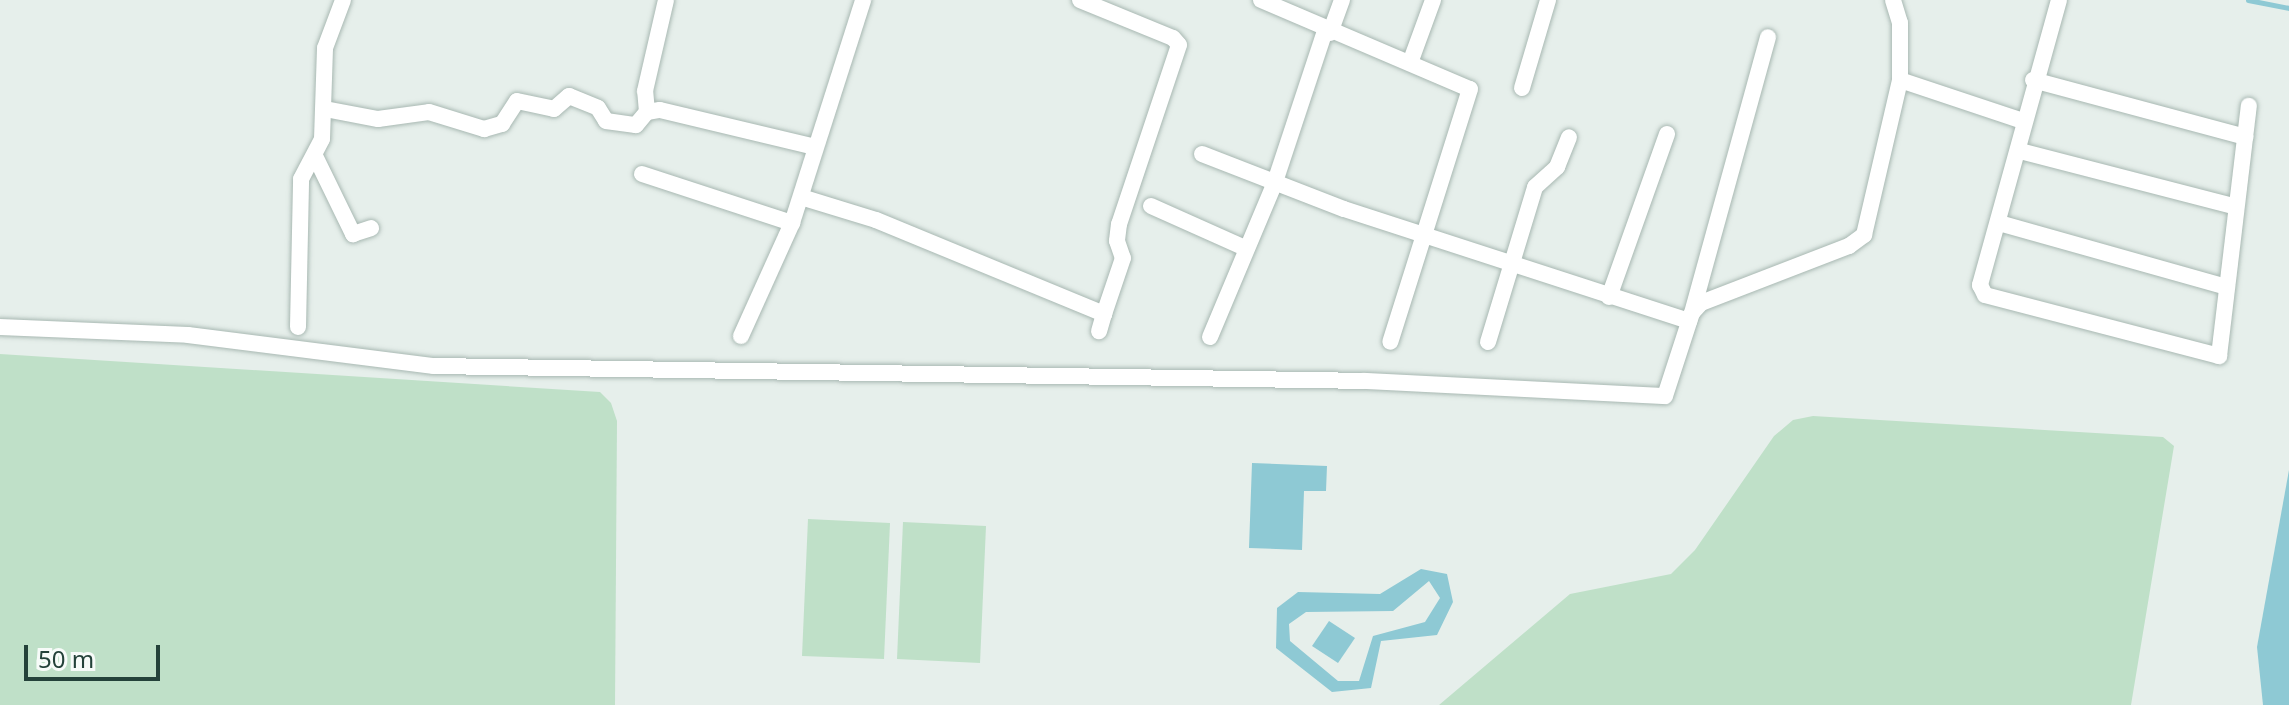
<!DOCTYPE html>
<html>
<head>
<meta charset="utf-8">
<style>
  body { margin:0 }
  #map { position:relative; width:2289px; height:705px; overflow:hidden; background:#e6efeb; font-family:"Noto Sans",sans-serif }
  div>[style] { position:absolute }
  .green>* { inset:0; background:#bfe0c8 }
  .water>* { inset:0; background:#8ec9d4 }
  .stream>* { height:5px; margin:-2.5px; padding:0 2.5px; transform-origin:2.5px; border-radius:2.5px; background:#8ec9d4 }
  .roads { filter:drop-shadow(0 0 2px #a8b8b2) drop-shadow(0 0 2px #a8b8b2) }
  .street>* { height:16px; margin:-8px; padding:0 8px; transform-origin:8px; border-radius:8px; background:#fff }
  span { translate:-50% -50%; white-space:nowrap; text-align:center; line-height:1.15; -webkit-text-stroke:7px #f7fbf9; paint-order:stroke }
  .scale { position:absolute; left:24px; top:645px; width:136px; height:36px; box-sizing:border-box; border:4px solid #24423a; border-top:0; padding-left:10px; font-size:24px; line-height:28px; white-space:nowrap; color:#24423a; -webkit-text-stroke:6px #f7fbf9; paint-order:stroke }
</style>
</head>
<body>
<div id="map">
  <div class="green">
    <i style="clip-path:polygon(0 354px,600px 392px,611px 403px,617px 421px,615px 705px,0 705px)"></i>
    <i style="clip-path:polygon(1813px 416px,2163px 437px,2174px 446px,2131px 705px,1439px 705px,1570px 594px,1671px 574px,1695px 550px,1774px 436px,1793px 420px)"></i>
    <i style="clip-path:polygon(808px 519px,890px 523px,884px 659px,802px 656px)"></i>
    <i style="clip-path:polygon(903px 522px,986px 526px,980px 663px,897px 659px)"></i>
  </div>
  <div class="water">
    <i style="clip-path:polygon(1252px 463px,1327px 466px,1326px 491px,1304px 491px,1302px 550px,1249px 548px)"></i>
    <i style="clip-path:polygon(2289px 470px,2289px 705px,2263px 705px,2257px 647px)"></i>
    <i style="clip-path:polygon(evenodd,1421px 569px,1447px 574px,1453px 602px,1437px 635px,1381px 641px,1371px 688px,1332px 692px,1276px 648px,1277px 608px,1298px 592px,1380px 594px,1421px 569px,1429px 581px,1440px 598px,1425px 622px,1373px 636px,1359px 681px,1338px 681px,1290px 641px,1289px 624px,1306px 612px,1393px 611px,1429px 581px)"></i>
    <i style="clip-path:polygon(1329px 621px,1355px 638px,1338px 663px,1312px 646px)"></i>
  </div>
  <div class="stream">
    <i style="left:2248px;top:0;width:42px;rotate:11deg"></i>
  </div>
  <div class="roads">
    <div class="street">
      <i style="left:1080px;top:0;width:100px;rotate:22.2deg"></i>
      <i style="left:1173px;top:38px;width:9px;rotate:49deg"></i>
      <i style="left:1179px;top:45px;width:189px;rotate:108.5deg"></i>
      <i style="left:1119px;top:224px;width:17px;rotate:97deg"></i>
      <i style="left:1117px;top:241px;width:18px;rotate:71deg"></i>
      <i style="left:1123px;top:258px;width:59px;rotate:108.7deg"></i>
      <i style="left:1261px;top:0;width:227px;rotate:23.1deg"></i>
      <i style="left:1470px;top:89px;width:265px;rotate:107.5deg"></i>
      <i style="left:2059px;top:0;width:296px;rotate:105.5deg"></i>
      <i style="left:1980px;top:285px;width:11px;rotate:63deg"></i>
      <i style="left:1985px;top:295px;width:242px;rotate:14.6deg"></i>
      <i style="left:2219px;top:356px;width:252px;rotate:-83.2deg"></i>
      <i style="left:1330px;top:33px;width:35px;rotate:-70deg"></i>
      <i style="left:1410px;top:63px;width:67px;rotate:-69.9deg"></i>
      <i style="left:1900px;top:80px;width:130px;rotate:18.4deg"></i>
      <i style="left:2033px;top:80px;width:220px;rotate:15deg"></i>
      <i style="left:1522px;top:88px;width:92px;rotate:-73.5deg"></i>
      <i style="left:325px;top:109px;width:54px;rotate:10.7deg"></i>
      <i style="left:378px;top:119px;width:51px;rotate:-7.8deg"></i>
      <i style="left:429px;top:112px;width:58px;rotate:17.2deg"></i>
      <i style="left:484px;top:129px;width:19px;rotate:-16deg"></i>
      <i style="left:502px;top:124px;width:27px;rotate:-57deg"></i>
      <i style="left:517px;top:101px;width:38px;rotate:12deg"></i>
      <i style="left:554px;top:109px;width:20px;rotate:-41deg"></i>
      <i style="left:569px;top:96px;width:31px;rotate:22deg"></i>
      <i style="left:598px;top:108px;width:15px;rotate:58deg"></i>
      <i style="left:606px;top:121px;width:30px;rotate:8deg"></i>
      <i style="left:636px;top:125px;width:17px;rotate:-50deg"></i>
      <i style="left:647px;top:112px;width:13px;rotate:-9deg"></i>
      <i style="left:660px;top:110px;width:159px;rotate:13.4deg"></i>
      <i style="left:647px;top:112px;width:21px;rotate:-95deg"></i>
      <i style="left:645px;top:91px;width:93px;rotate:-77deg"></i>
      <i style="left:2020px;top:151px;width:223px;rotate:14.5deg"></i>
      <i style="left:1202px;top:154px;width:152px;rotate:21.2deg"></i>
      <i style="left:1344px;top:209px;width:363px;rotate:18deg"></i>
      <i style="left:316px;top:158px;width:85px;rotate:64deg"></i>
      <i style="left:353px;top:234px;width:19px;rotate:-18deg"></i>
      <i style="left:642px;top:174px;width:158px;rotate:18.1deg"></i>
      <i style="left:801px;top:197px;width:78px;rotate:17deg"></i>
      <i style="left:876px;top:220px;width:247px;rotate:22.4deg"></i>
      <i style="left:1104px;top:314px;width:18px;rotate:106deg"></i>
      <i style="left:1151px;top:206px;width:103px;rotate:24.1deg"></i>
      <i style="left:1999px;top:223px;width:236px;rotate:15.7deg"></i>
      <i style="left:1609px;top:297px;width:173px;rotate:-70.4deg"></i>
      <i style="left:1692px;top:313px;width:286px;rotate:-74.6deg"></i>
      <i style="left:0;top:327px;width:188px;rotate:2.4deg"></i>
      <i style="left:188px;top:335px;width:248px;rotate:7.2deg"></i>
      <i style="left:434px;top:366px;width:931px;rotate:0.92deg"></i>
      <i style="left:1365px;top:381px;width:300px;rotate:2.9deg"></i>
      <i style="left:1665px;top:396px;width:87px;rotate:-72deg"></i>
      <i style="left:1692px;top:313px;width:13px;rotate:-48deg"></i>
      <i style="left:1701px;top:303px;width:159px;rotate:-21.1deg"></i>
      <i style="left:1849px;top:246px;width:19px;rotate:-36deg"></i>
      <i style="left:1864px;top:235px;width:159px;rotate:-76.9deg"></i>
      <i style="left:1900px;top:80px;width:57px;rotate:-90deg"></i>
      <i style="left:1900px;top:23px;width:24px;rotate:-107deg"></i>
      <i style="left:298px;top:327px;width:148px;rotate:-88.8deg"></i>
      <i style="left:301px;top:179px;width:45px;rotate:-62.3deg"></i>
      <i style="left:322px;top:139px;width:91px;rotate:-88.1deg"></i>
      <i style="left:325px;top:48px;width:51px;rotate:-69.4deg"></i>
      <i style="left:741px;top:336px;width:124px;rotate:-65.7deg"></i>
      <i style="left:792px;top:223px;width:234px;rotate:-72.3deg"></i>
      <i style="left:1210px;top:337px;width:168px;rotate:-67.2deg"></i>
      <i style="left:1275px;top:182px;width:159px;rotate:-71.7deg"></i>
      <i style="left:1488px;top:342px;width:162px;rotate:-73.1deg"></i>
      <i style="left:1535px;top:187px;width:30px;rotate:-42deg"></i>
      <i style="left:1557px;top:167px;width:32px;rotate:-68deg"></i>
    </div>
  </div>
  <div class="scale">50 m</div>
</div>
</body>
</html>
